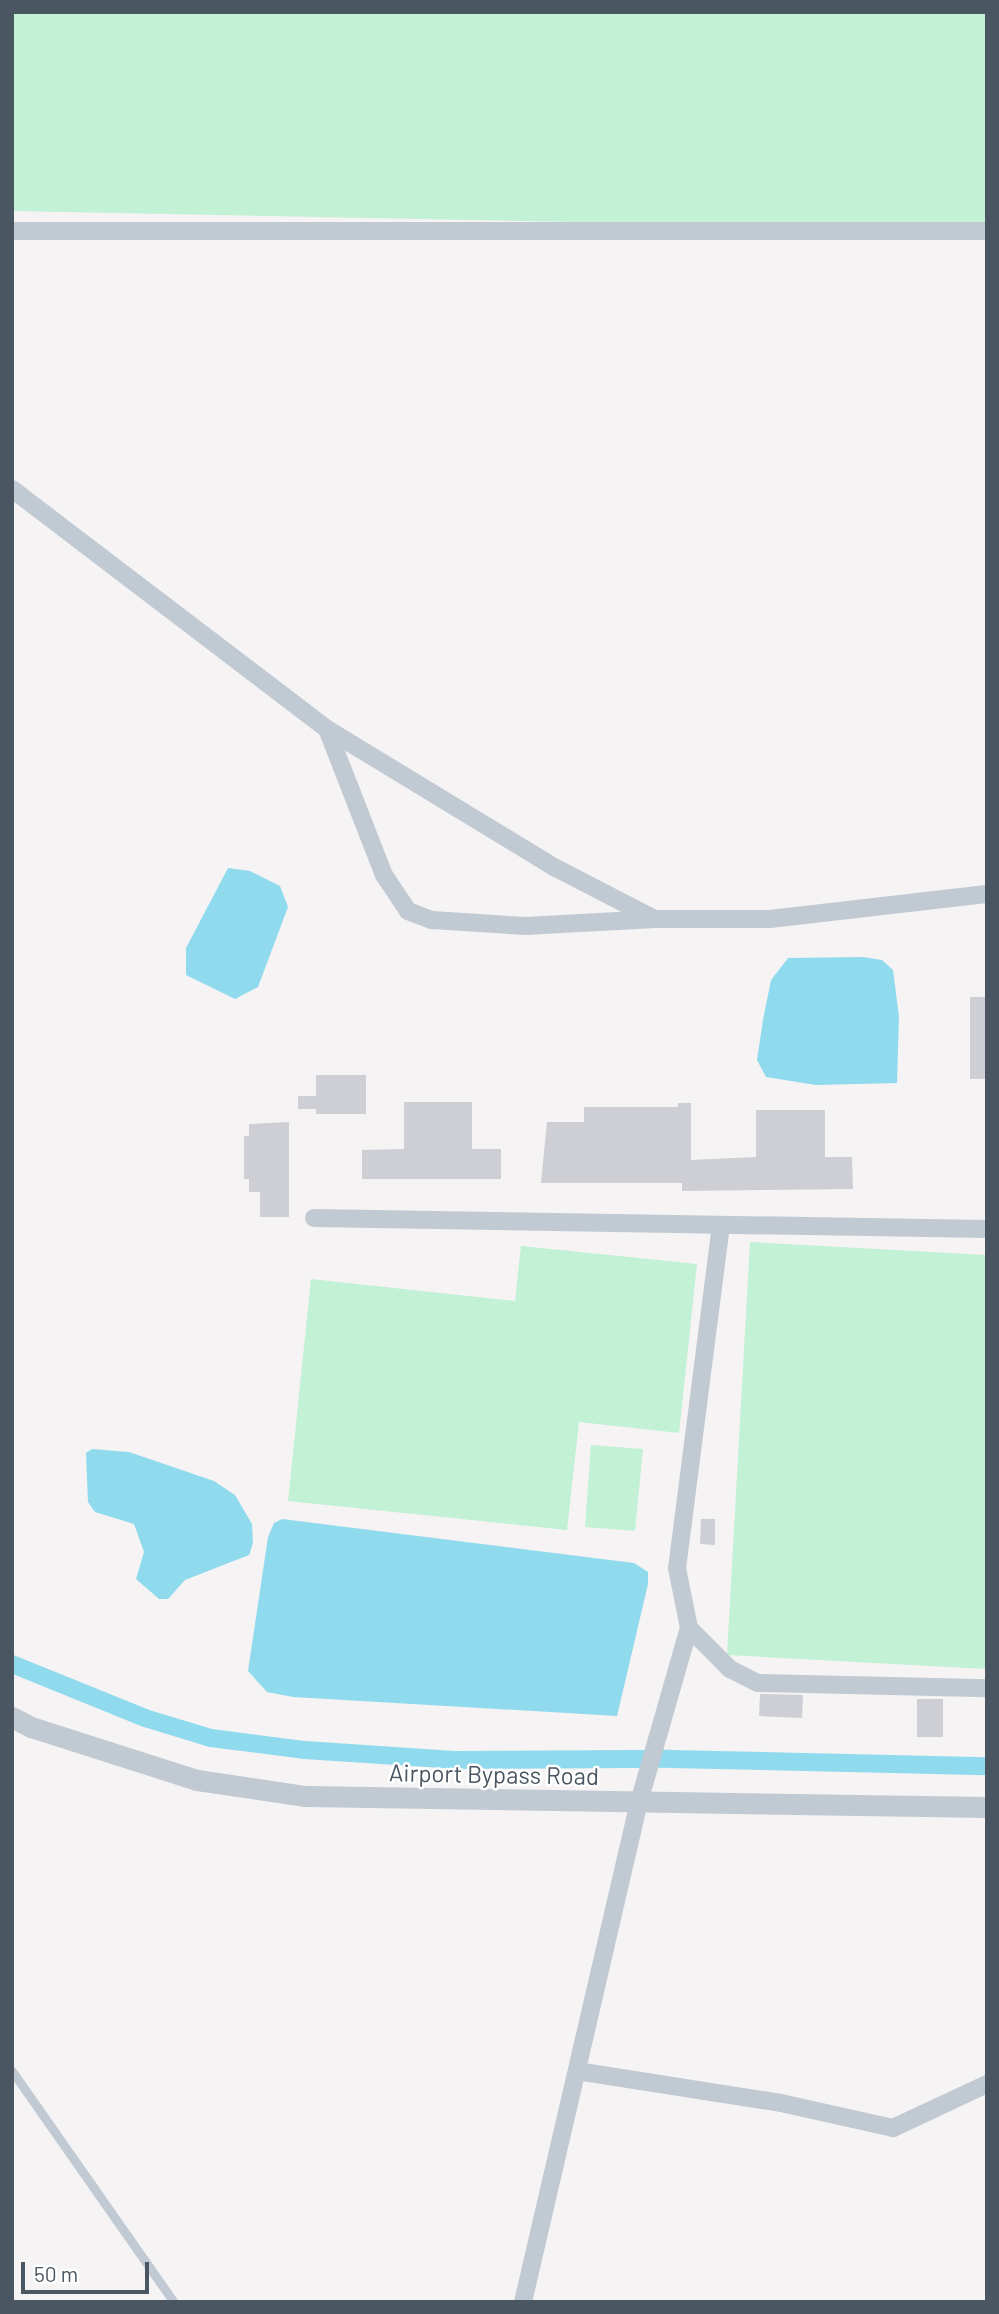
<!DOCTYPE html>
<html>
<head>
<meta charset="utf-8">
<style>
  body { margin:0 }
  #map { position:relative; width:999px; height:2314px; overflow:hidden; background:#f5f3f3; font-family:Barlow,sans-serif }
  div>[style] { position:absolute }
  .green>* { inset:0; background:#c3f1d5 }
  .water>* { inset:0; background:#90daee }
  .canal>* { height:18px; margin:-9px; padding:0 9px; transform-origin:9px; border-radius:9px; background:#90daee }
  .building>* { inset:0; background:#cdcfd5 }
  .service>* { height:9px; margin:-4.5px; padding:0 4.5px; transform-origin:4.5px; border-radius:4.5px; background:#c1cad2 }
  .minor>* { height:18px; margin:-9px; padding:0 9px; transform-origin:9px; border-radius:9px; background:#c1cad2 }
  .tertiary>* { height:21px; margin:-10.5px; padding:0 10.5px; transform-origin:10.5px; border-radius:10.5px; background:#c1cad2 }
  span { translate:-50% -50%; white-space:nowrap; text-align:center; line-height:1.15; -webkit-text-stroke:5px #fff; paint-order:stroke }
  .street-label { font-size:24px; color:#4a5661 }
  .frame { position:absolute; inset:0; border:14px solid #4a5661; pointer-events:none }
  .scale { position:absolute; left:21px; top:2262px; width:128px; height:32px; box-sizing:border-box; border:4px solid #4a5661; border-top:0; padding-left:9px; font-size:21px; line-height:24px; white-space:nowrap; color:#4a5661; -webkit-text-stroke:5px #fff; paint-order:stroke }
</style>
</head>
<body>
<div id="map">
  <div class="green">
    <i style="clip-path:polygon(12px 12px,987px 12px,987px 230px,12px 211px)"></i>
    <i style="clip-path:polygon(750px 1242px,987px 1255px,987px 1669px,727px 1655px)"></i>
    <i style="clip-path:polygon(521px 1246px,697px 1264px,679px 1433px,579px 1422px,567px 1530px,288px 1501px,311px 1279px,515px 1301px)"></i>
    <i style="clip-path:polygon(591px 1445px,643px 1449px,635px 1531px,585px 1527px)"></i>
  </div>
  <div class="water">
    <i style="clip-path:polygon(228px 868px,250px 871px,280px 886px,288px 907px,258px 987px,235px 999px,186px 975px,186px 948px)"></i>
    <i style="clip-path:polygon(863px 957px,882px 960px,893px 970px,899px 1017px,897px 1083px,816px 1085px,766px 1077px,757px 1060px,763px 1020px,771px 980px,788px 958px)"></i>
    <i style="clip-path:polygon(92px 1449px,129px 1452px,214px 1481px,235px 1495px,252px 1524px,253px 1543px,249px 1555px,185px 1580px,168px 1599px,159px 1599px,136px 1579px,144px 1552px,134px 1524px,95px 1512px,88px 1502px,86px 1453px)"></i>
    <i style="clip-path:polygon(282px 1519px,634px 1563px,648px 1572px,648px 1584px,617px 1716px,293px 1697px,267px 1692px,248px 1671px,268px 1537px,274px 1523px)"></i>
  </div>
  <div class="canal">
    <i style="left:12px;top:1664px;width:144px;rotate:22.1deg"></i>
    <i style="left:145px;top:1718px;width:69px;rotate:16.9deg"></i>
    <i style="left:211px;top:1738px;width:95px;rotate:7.3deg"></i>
    <i style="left:305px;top:1750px;width:149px;rotate:3.8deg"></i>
    <i style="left:454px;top:1760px;width:217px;rotate:-0.3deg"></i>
    <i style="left:671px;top:1759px;width:316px;rotate:1.3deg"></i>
  </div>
  <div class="building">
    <i style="clip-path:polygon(970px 997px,987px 997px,987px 1079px,970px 1079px)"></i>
    <i style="clip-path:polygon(316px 1075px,366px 1075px,366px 1114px,316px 1114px,316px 1109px,298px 1109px,298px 1096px,316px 1096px)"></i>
    <i style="clip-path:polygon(404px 1102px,472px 1102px,472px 1149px,501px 1149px,501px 1179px,362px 1179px,362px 1150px,404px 1149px)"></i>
    <i style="clip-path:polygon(678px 1103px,691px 1103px,691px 1160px,756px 1157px,756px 1110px,825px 1110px,825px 1157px,852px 1157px,853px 1189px,682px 1191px,682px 1183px,541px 1183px,547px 1122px,584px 1122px,584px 1107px,678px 1107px)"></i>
    <i style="clip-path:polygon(289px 1122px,289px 1217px,260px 1217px,260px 1192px,249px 1192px,249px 1179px,244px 1179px,244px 1136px,249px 1136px,249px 1124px)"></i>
    <i style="clip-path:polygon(701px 1519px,715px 1519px,715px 1545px,700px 1544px)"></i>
    <i style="clip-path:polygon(760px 1694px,803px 1695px,802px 1718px,759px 1716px)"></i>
    <i style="clip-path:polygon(917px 1699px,943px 1699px,943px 1737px,917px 1737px)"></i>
  </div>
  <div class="service">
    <i style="left:12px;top:2071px;width:282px;rotate:55deg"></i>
  </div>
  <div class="minor">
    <i style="left:12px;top:231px;width:975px"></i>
    <i style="left:12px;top:489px;width:396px;rotate:37.3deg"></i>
    <i style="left:327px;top:729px;width:268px;rotate:31.3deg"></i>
    <i style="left:556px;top:868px;width:111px;rotate:27.3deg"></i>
    <i style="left:655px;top:919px;width:115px"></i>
    <i style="left:770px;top:919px;width:218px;rotate:-6.6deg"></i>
    <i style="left:327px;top:729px;width:157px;rotate:68.7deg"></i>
    <i style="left:384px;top:875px;width:43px;rotate:56.3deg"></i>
    <i style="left:408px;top:911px;width:26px;rotate:21deg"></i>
    <i style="left:432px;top:920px;width:93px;rotate:3.7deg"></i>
    <i style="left:525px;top:926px;width:130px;rotate:-3.1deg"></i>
    <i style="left:314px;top:1218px;width:673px;rotate:0.94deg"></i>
    <i style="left:721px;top:1225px;width:346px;rotate:97.3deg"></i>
    <i style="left:677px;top:1568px;width:61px;rotate:78.7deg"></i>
    <i style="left:689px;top:1628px;width:58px;rotate:45deg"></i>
    <i style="left:730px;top:1669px;width:31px;rotate:27deg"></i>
    <i style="left:758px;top:1683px;width:229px;rotate:1.3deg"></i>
    <i style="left:577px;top:2071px;width:206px;rotate:8.9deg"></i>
    <i style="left:781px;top:2103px;width:115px;rotate:12.6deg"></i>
    <i style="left:893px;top:2128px;width:104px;rotate:-25.1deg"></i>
    <i style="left:523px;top:2302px;width:513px;rotate:-76.94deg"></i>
    <i style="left:639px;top:1802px;width:181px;rotate:-74deg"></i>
  </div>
  <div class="tertiary">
    <i style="left:12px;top:1717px;width:21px;rotate:28deg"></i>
    <i style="left:31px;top:1727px;width:174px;rotate:17.7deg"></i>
    <i style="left:197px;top:1780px;width:110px;rotate:8.4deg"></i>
    <i style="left:306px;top:1796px;width:681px;rotate:0.93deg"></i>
  </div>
  <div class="street-label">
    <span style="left:494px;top:1774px;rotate:1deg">Airport Bypass Road</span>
  </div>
  <div class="frame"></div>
  <div class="scale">50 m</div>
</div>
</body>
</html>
